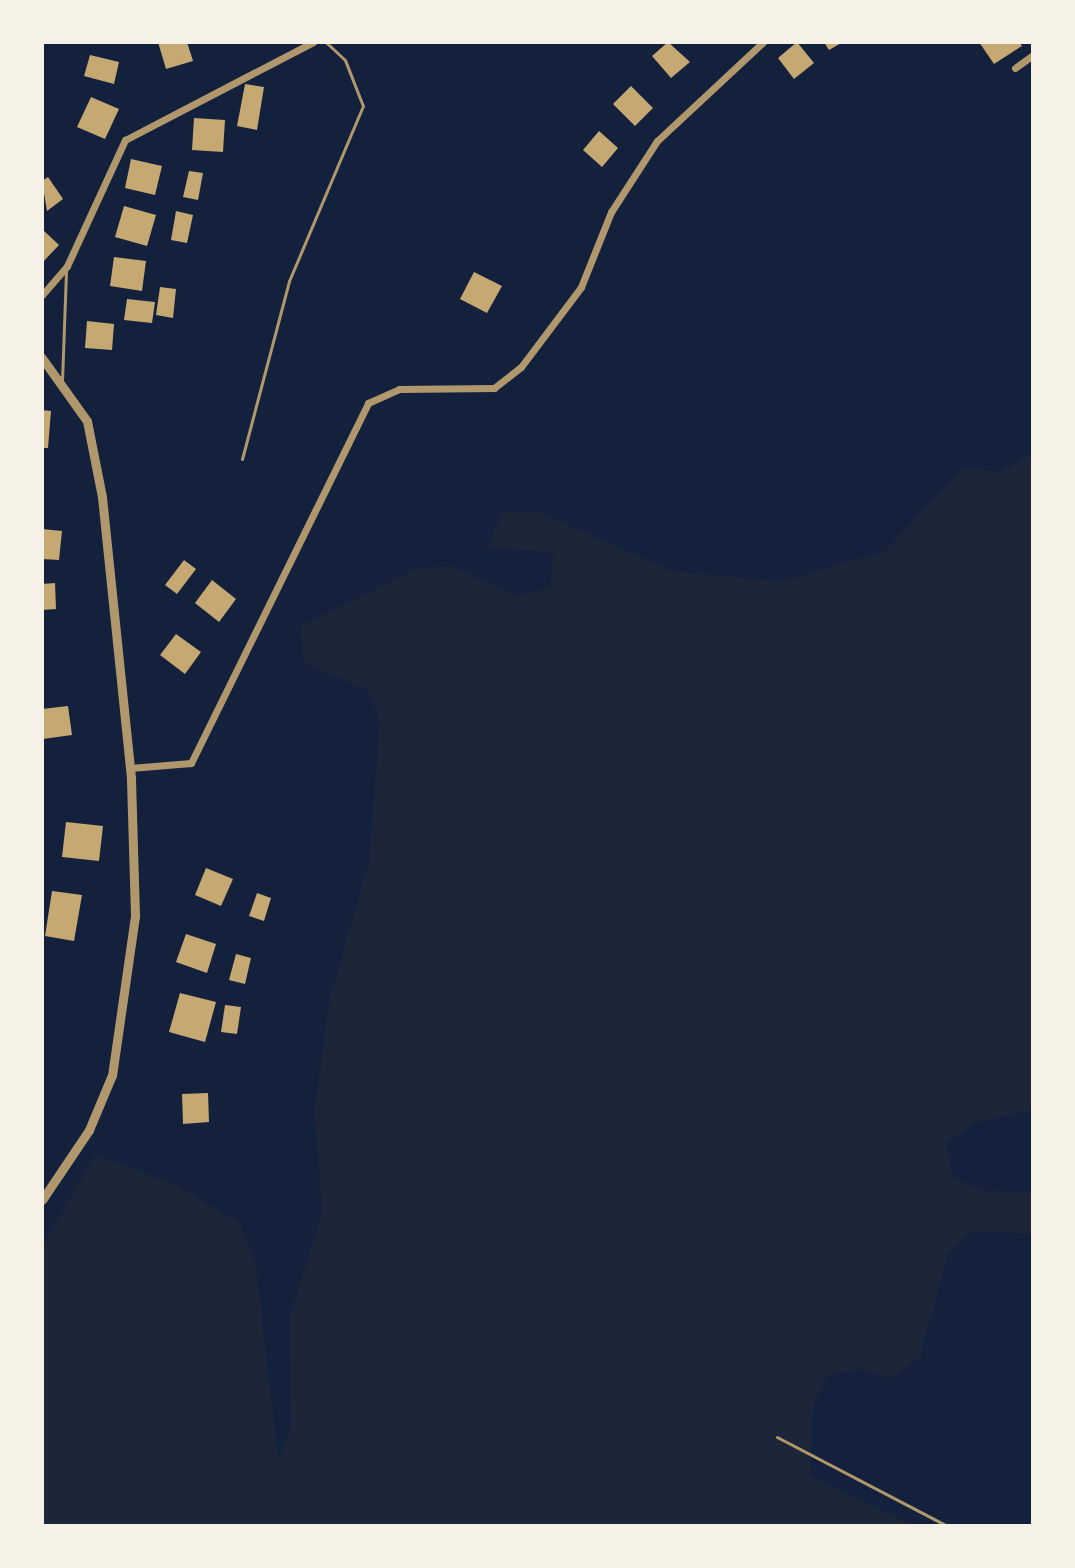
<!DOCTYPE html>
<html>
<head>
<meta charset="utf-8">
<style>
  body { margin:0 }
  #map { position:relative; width:1075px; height:1568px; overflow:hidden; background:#14213d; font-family:Rubik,sans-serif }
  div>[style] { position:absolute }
  .green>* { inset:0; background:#1d2539 }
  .building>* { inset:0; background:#c6a872 }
  .service>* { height:3px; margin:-1.5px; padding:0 1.5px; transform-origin:1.5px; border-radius:1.5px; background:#b1986c }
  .minor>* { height:7px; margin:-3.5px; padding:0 3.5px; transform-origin:3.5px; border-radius:3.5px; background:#b1986c }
  .tertiary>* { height:9px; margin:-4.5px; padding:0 4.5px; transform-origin:4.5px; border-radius:4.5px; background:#b1986c }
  span { translate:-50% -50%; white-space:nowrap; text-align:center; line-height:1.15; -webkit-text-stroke:6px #f6f1e7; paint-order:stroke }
  .frame { position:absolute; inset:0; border:44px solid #f6f1e7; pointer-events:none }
</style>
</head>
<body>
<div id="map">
  <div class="green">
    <i style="clip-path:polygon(1033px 454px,1033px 1110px,973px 1123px,946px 1144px,953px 1178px,987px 1191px,1033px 1192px,1033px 1234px,972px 1231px,948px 1254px,920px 1357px,893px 1378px,861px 1369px,828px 1375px,813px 1406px,810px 1476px,915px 1526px,42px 1526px,42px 1247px,95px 1155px,175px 1184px,240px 1224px,255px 1258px,278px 1459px,291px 1427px,290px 1315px,322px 1213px,315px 1110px,329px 1002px,369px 862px,380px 721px,367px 690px,303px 662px,301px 626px,416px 569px,453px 566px,517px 597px,551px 587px,553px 552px,488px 548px,501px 513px,536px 511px,670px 570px,780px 582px,885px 551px,963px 468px,1000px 472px)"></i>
  </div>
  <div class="building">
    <i style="clip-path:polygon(158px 42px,187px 42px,193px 61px,166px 69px)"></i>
    <i style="clip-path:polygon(668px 42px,690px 62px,671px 78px,652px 56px)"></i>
    <i style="clip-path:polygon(797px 42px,814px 63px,794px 79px,778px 58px)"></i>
    <i style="clip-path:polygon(824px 42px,843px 42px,829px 50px)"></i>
    <i style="clip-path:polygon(979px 42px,1019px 42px,1022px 46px,994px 64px)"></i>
    <i style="clip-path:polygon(90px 55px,119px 62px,114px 84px,84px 76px)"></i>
    <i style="clip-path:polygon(245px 84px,264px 87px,257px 130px,237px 126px)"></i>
    <i style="clip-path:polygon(631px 86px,653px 108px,635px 126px,613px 104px)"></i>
    <i style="clip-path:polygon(91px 97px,119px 109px,105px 139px,77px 127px)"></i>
    <i style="clip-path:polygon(194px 118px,225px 120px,223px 152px,192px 150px)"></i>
    <i style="clip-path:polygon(599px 131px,618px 148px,602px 167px,583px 150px)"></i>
    <i style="clip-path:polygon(131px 159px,162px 166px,155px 195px,125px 188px)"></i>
    <i style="clip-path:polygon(189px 171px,203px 173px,198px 200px,183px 197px)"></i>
    <i style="clip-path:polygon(48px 177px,63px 199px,47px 211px,42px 181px)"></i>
    <i style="clip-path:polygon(124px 206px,156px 215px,147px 246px,115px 237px)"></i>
    <i style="clip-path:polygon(176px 211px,193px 215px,187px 243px,171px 240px)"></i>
    <i style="clip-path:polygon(42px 229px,59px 245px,42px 263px)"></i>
    <i style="clip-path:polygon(114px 257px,146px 261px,142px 291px,110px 286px)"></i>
    <i style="clip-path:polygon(474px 272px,502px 286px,487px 313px,460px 299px)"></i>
    <i style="clip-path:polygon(160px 287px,176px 289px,173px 318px,156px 315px)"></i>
    <i style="clip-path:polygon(127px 299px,155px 302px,152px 323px,124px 320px)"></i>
    <i style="clip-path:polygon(87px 321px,114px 324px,112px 350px,85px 348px)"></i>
    <i style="clip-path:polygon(42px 410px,51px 411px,48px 448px,42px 448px)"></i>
    <i style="clip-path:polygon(42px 529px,62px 531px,59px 560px,42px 559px)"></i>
    <i style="clip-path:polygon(184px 560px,196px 569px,177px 594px,165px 585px)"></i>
    <i style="clip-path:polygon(212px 580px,236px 599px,219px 622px,195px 603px)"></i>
    <i style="clip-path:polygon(55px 583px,56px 609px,42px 610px,42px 584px)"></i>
    <i style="clip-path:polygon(176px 634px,201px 652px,185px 674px,160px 655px)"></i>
    <i style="clip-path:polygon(68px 706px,72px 735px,43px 739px,42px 709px)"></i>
    <i style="clip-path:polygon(66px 822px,103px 826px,99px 861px,62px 857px)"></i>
    <i style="clip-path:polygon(206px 868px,233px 879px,221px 906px,195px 895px)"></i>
    <i style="clip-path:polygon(52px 891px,82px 895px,74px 941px,45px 936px)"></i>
    <i style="clip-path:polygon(257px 893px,271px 898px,264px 921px,249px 916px)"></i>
    <i style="clip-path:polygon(186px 934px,216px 944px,207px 973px,176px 962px)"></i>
    <i style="clip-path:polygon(236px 954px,251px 958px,245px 984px,229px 980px)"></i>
    <i style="clip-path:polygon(180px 993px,216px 1002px,205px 1042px,169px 1032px)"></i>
    <i style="clip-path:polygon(225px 1005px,241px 1007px,237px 1034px,221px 1032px)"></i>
    <i style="clip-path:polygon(208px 1093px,209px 1122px,183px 1124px,182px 1094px)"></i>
  </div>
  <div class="service">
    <i style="left:62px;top:381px;width:111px;rotate:-87.9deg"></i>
    <i style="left:242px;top:459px;width:184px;rotate:-75.2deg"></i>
    <i style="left:289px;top:281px;width:190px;rotate:-67.1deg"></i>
    <i style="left:363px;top:106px;width:49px;rotate:-111.4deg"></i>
    <i style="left:345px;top:60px;width:26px;rotate:-137deg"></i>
    <i style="left:777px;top:1437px;width:192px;rotate:27.6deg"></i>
  </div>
  <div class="minor">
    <i style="left:1015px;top:68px;width:22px;rotate:-36deg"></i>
    <i style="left:42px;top:295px;width:38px;rotate:-49deg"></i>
    <i style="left:67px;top:266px;width:139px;rotate:-65.3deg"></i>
    <i style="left:125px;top:140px;width:212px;rotate:-27.5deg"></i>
    <i style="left:130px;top:768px;width:61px;rotate:-4.7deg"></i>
    <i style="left:191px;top:763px;width:401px;rotate:-63.8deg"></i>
    <i style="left:368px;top:403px;width:34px;rotate:-24deg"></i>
    <i style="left:399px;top:389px;width:95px;rotate:-0.6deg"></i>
    <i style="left:494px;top:388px;width:34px;rotate:-38deg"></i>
    <i style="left:521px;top:367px;width:100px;rotate:-53.1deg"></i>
    <i style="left:581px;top:287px;width:81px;rotate:-68.2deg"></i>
    <i style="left:611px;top:212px;width:85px;rotate:-57.1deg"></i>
    <i style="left:657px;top:141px;width:145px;rotate:-43deg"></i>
  </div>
  <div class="tertiary">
    <i style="left:42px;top:358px;width:77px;rotate:54.5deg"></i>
    <i style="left:87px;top:421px;width:77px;rotate:78.8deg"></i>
    <i style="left:102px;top:497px;width:284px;rotate:84.1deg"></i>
    <i style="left:131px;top:780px;width:136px;rotate:88.3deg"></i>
    <i style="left:135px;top:916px;width:161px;rotate:98.2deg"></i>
    <i style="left:112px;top:1075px;width:60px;rotate:112.7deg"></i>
    <i style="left:89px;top:1130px;width:84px;rotate:123.9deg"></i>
  </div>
  <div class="frame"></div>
</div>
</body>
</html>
